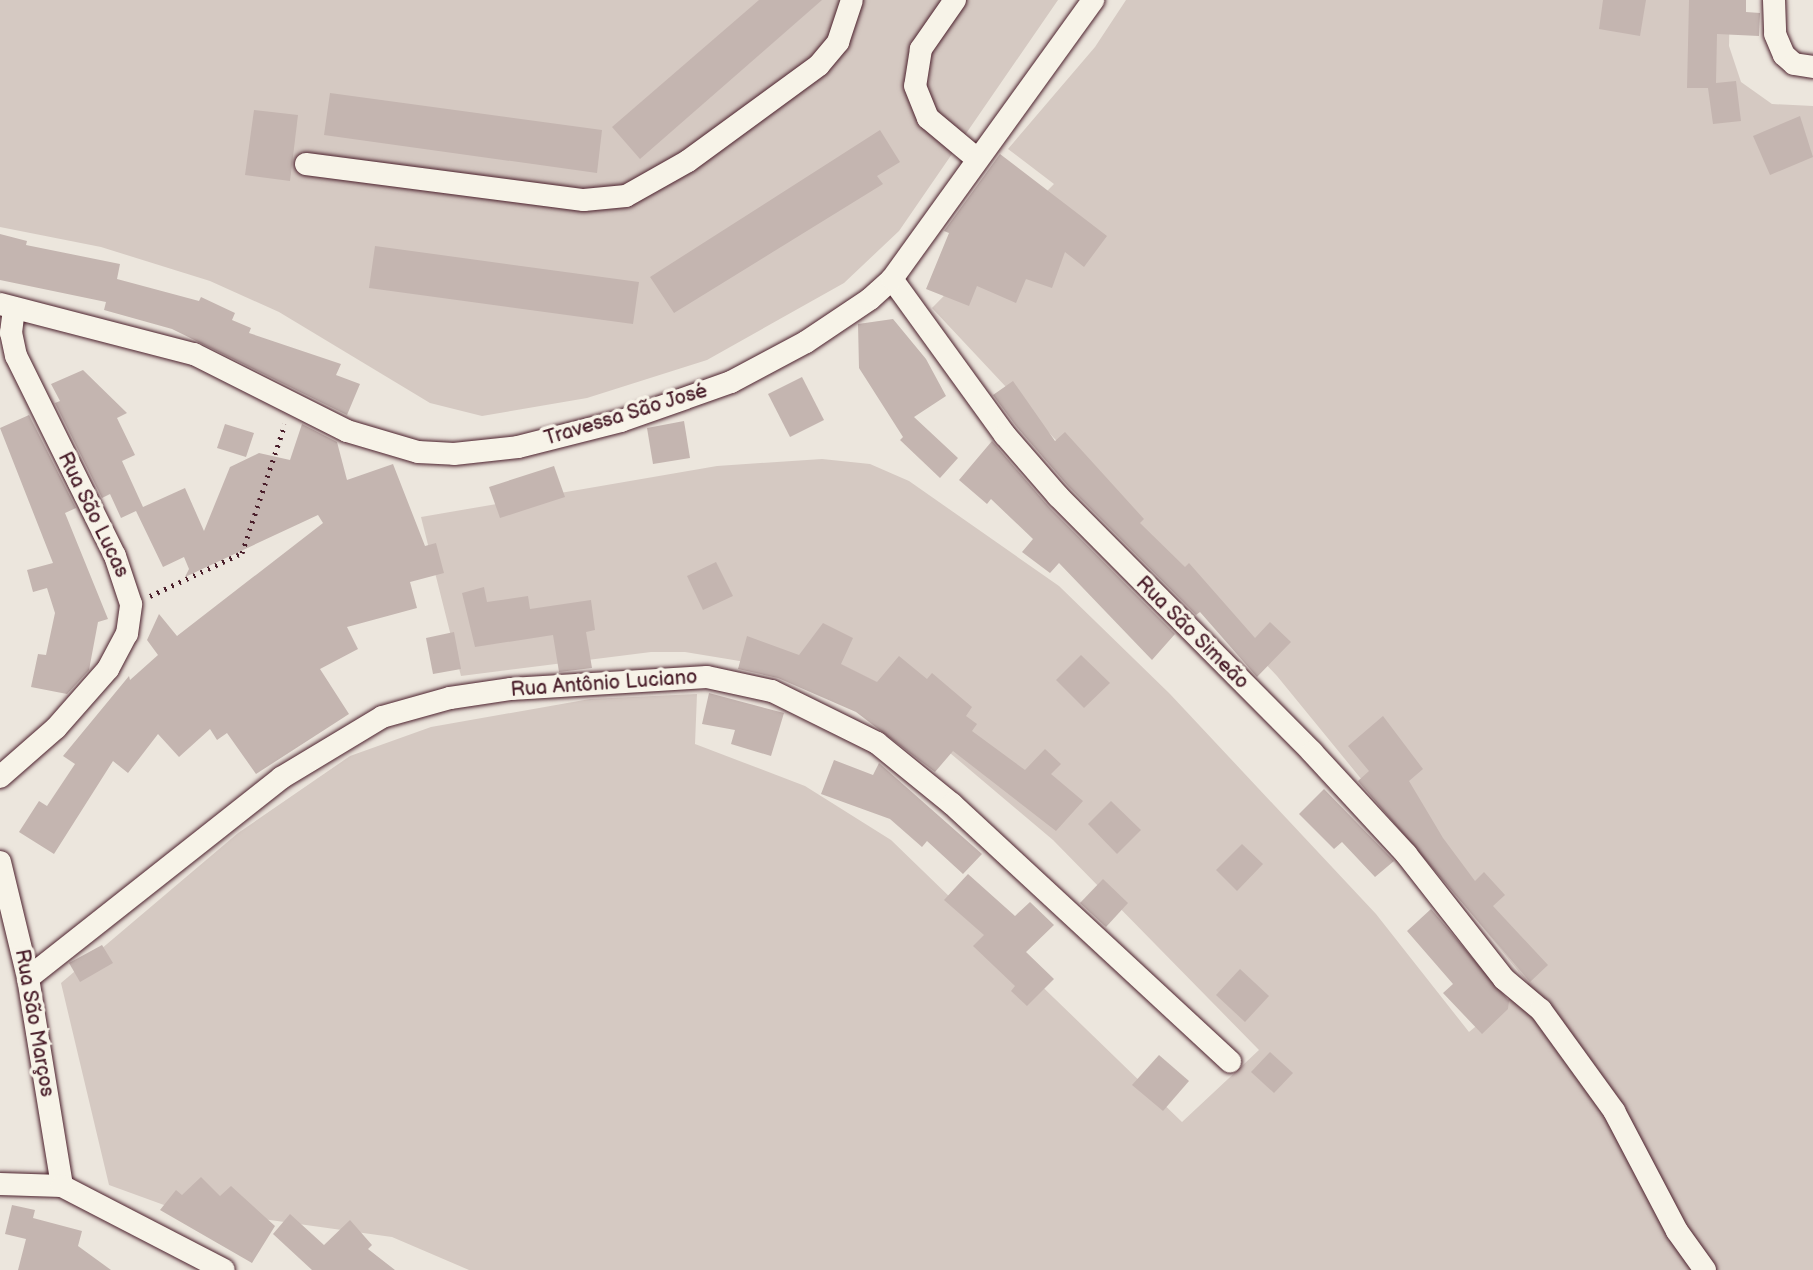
<!DOCTYPE html>
<html>
<head>
<meta charset="utf-8">
<style>
  body { margin:0 }
  #map { position:relative; width:1813px; height:1270px; overflow:hidden; background:#ece6dd; font-family:"Balsamiq Sans",sans-serif }
  div>[style] { position:absolute }
  .green>* { inset:0; background:#d5c9c2 }
  .building>* { inset:0; background:#c4b5b0 }
  .path>* { height:5px; margin-top:-2.5px; transform-origin:0; background:repeating-linear-gradient(90deg,#4a1f2b 0 2px,transparent 0 8px) }
  .roads { filter:drop-shadow(0 0 2px #4a1f2b) drop-shadow(0 0 2px #4a1f2b) }
  .street>* { height:22px; margin:-11px; padding:0 11px; transform-origin:11px; border-radius:11px; background:#f7f3e8 }
  span { translate:-50% -50%; white-space:nowrap; text-align:center; line-height:1.15; -webkit-text-stroke:7px #f7f3e8; paint-order:stroke }
  .street-label { font-size:20px; color:#4a1f2b }
</style>
</head>
<body>
<div id="map">
  <div class="green">
    <i style="clip-path:polygon(0 0,1058px 0,899px 231px,844px 283px,707px 360px,587px 398px,482px 416px,430px 403px,279px 312px,210px 281px,101px 247px,0 227px)"></i>
    <i style="clip-path:polygon(1126px 0,1730px 0,1729px 46px,1741px 82px,1772px 104px,1813px 106px,1813px 1270px,469px 1270px,392px 1237px,164px 1205px,109px 1185px,61px 983px,238px 833px,350px 756px,431px 727px,590px 699px,697px 694px,695px 744px,805px 786px,891px 840px,1182px 1122px,1259px 1050px,1053px 840px,950px 753px,770px 666px,685px 652px,651px 652px,461px 676px,421px 517px,717px 466px,822px 459px,870px 464px,909px 481px,1059px 586px,1170px 694px,1376px 914px,1469px 1032px,1528px 983px,1277px 676px,932px 308px,1054px 184px,1008px 149px,1095px 47px)"></i>
  </div>
  <div class="building">
    <i style="clip-path:polygon(759px 0,822px 0,640px 159px,612px 127px)"></i>
    <i style="clip-path:polygon(1603px 0,1646px 0,1640px 36px,1599px 29px)"></i>
    <i style="clip-path:polygon(1689px 0,1746px 0,1746px 12px,1760px 13px,1759px 36px,1717px 34px,1716px 83px,1736px 81px,1741px 121px,1713px 124px,1708px 88px,1687px 88px)"></i>
    <i style="clip-path:polygon(330px 93px,602px 130px,597px 173px,324px 135px)"></i>
    <i style="clip-path:polygon(254px 110px,298px 115px,290px 181px,245px 175px)"></i>
    <i style="clip-path:polygon(1800px 116px,1813px 157px,1770px 175px,1753px 136px)"></i>
    <i style="clip-path:polygon(880px 130px,900px 162px,877px 176px,883px 184px,674px 313px,650px 277px)"></i>
    <i style="clip-path:polygon(1000px 154px,1107px 236px,1084px 267px,1065px 252px,1052px 288px,1026px 279px,1016px 303px,977px 286px,969px 306px,926px 289px,949px 233px,944px 231px)"></i>
    <i style="clip-path:polygon(0 234px,27px 241px,26px 245px,120px 264px,117px 279px,199px 301px,201px 297px,235px 313px,232px 320px,251px 328px,249px 333px,341px 364px,336px 375px,360px 384px,347px 415px,172px 329px,104px 310px,106px 302px,0 280px)"></i>
    <i style="clip-path:polygon(375px 246px,639px 282px,633px 324px,369px 288px)"></i>
    <i style="clip-path:polygon(893px 319px,926px 359px,946px 396px,914px 417px,958px 458px,940px 478px,900px 440px,903px 437px,859px 368px,858px 324px)"></i>
    <i style="clip-path:polygon(83px 370px,127px 413px,117px 418px,135px 455px,122px 461px,143px 507px,185px 488px,204px 531px,230px 467px,259px 453px,290px 460px,302px 424px,337px 442px,347px 480px,393px 464px,425px 546px,436px 543px,444px 573px,410px 582px,417px 608px,347px 627px,358px 649px,320px 669px,349px 714px,256px 774px,227px 733px,217px 740px,210px 729px,179px 757px,158px 734px,128px 773px,113px 761px,54px 854px,19px 832px,39px 801px,47px 806px,75px 764px,63px 756px,129px 676px,130px 680px,158px 655px,147px 640px,159px 614px,177px 636px,323px 523px,318px 515px,185px 577px,189px 569px,184px 557px,163px 567px,136px 511px,121px 518px,110px 494px,102px 498px,55px 403px,60px 401px,51px 384px)"></i>
    <i style="clip-path:polygon(802px 377px,824px 420px,790px 437px,768px 394px)"></i>
    <i style="clip-path:polygon(1013px 381px,1055px 441px,1065px 432px,1144px 519px,1140px 523px,1185px 567px,1189px 563px,1255px 638px,1270px 622px,1291px 642px,1257px 677px,1200px 612px,1196px 615px,1068px 486px,1016px 426px,993px 395px)"></i>
    <i style="clip-path:polygon(29px 415px,76px 508px,65px 513px,108px 619px,98px 622px,89px 670px,67px 694px,31px 687px,38px 654px,46px 655px,55px 613px,47px 588px,33px 592px,27px 570px,53px 563px,0 428px)"></i>
    <i style="clip-path:polygon(684px 421px,690px 458px,653px 464px,647px 428px)"></i>
    <i style="clip-path:polygon(225px 424px,254px 433px,246px 457px,217px 448px)"></i>
    <i style="clip-path:polygon(992px 441px,1048px 506px,1175px 634px,1152px 660px,1059px 563px,1050px 573px,1022px 552px,1033px 539px,991px 499px,987px 504px,959px 480px)"></i>
    <i style="clip-path:polygon(554px 466px,565px 497px,500px 518px,489px 487px)"></i>
    <i style="clip-path:polygon(716px 562px,733px 596px,703px 610px,687px 576px)"></i>
    <i style="clip-path:polygon(484px 587px,487px 602px,528px 596px,530px 609px,591px 600px,595px 630px,586px 632px,592px 668px,559px 672px,553px 635px,475px 647px,462px 593px)"></i>
    <i style="clip-path:polygon(823px 623px,853px 638px,841px 664px,877px 682px,899px 656px,927px 679px,932px 673px,972px 707px,966px 716px,977px 724px,972px 731px,1025px 770px,1045px 749px,1061px 764px,1051px 774px,1083px 801px,1056px 831px,953px 751px,935px 772px,856px 712px,778px 678px,738px 669px,747px 636px,799px 655px)"></i>
    <i style="clip-path:polygon(454px 632px,461px 669px,433px 674px,426px 638px)"></i>
    <i style="clip-path:polygon(1081px 655px,1110px 683px,1084px 708px,1056px 680px)"></i>
    <i style="clip-path:polygon(709px 693px,784px 713px,771px 756px,731px 744px,735px 730px,702px 724px)"></i>
    <i style="clip-path:polygon(1383px 716px,1423px 769px,1409px 781px,1443px 838px,1475px 881px,1484px 872px,1505px 895px,1493px 906px,1548px 965px,1530px 982px,1358px 781px,1369px 771px,1348px 746px)"></i>
    <i style="clip-path:polygon(834px 760px,873px 775px,879px 763px,982px 854px,963px 874px,927px 841px,922px 847px,890px 819px,821px 794px)"></i>
    <i style="clip-path:polygon(1324px 789px,1394px 861px,1375px 877px,1342px 842px,1334px 849px,1299px 814px)"></i>
    <i style="clip-path:polygon(1111px 801px,1141px 830px,1117px 854px,1088px 824px)"></i>
    <i style="clip-path:polygon(1242px 844px,1263px 864px,1237px 891px,1216px 870px)"></i>
    <i style="clip-path:polygon(968px 874px,1015px 916px,1030px 902px,1054px 925px,1026px 952px,1054px 979px,1027px 1006px,1011px 991px,1015px 986px,973px 946px,984px 935px,944px 900px)"></i>
    <i style="clip-path:polygon(1103px 879px,1128px 903px,1106px 927px,1080px 903px)"></i>
    <i style="clip-path:polygon(1431px 909px,1509px 1001px,1508px 1009px,1482px 1034px,1443px 993px,1453px 984px,1407px 931px)"></i>
    <i style="clip-path:polygon(102px 945px,113px 963px,80px 982px,69px 963px)"></i>
    <i style="clip-path:polygon(1240px 969px,1269px 996px,1245px 1022px,1216px 995px)"></i>
    <i style="clip-path:polygon(1270px 1052px,1293px 1073px,1274px 1093px,1251px 1072px)"></i>
    <i style="clip-path:polygon(1159px 1055px,1189px 1081px,1163px 1111px,1132px 1085px)"></i>
    <i style="clip-path:polygon(201px 1177px,220px 1196px,231px 1186px,275px 1226px,252px 1263px,160px 1210px,176px 1190px,182px 1195px)"></i>
    <i style="clip-path:polygon(12px 1205px,35px 1210px,33px 1218px,82px 1231px,78px 1246px,111px 1270px,18px 1270px,26px 1239px,5px 1234px)"></i>
    <i style="clip-path:polygon(290px 1214px,324px 1245px,350px 1220px,372px 1245px,368px 1249px,395px 1270px,312px 1270px,273px 1234px)"></i>
  </div>
  <div class="path">
    <i style="left:150px;top:596px;width:102px;rotate:-25.1deg"></i>
    <i style="left:242px;top:553px;width:136px;rotate:-71.6deg"></i>
  </div>
  <div class="roads">
    <div class="street">
      <i style="left:955px;top:0;width:60px;rotate:124.8deg"></i>
      <i style="left:921px;top:49px;width:37px;rotate:99deg"></i>
      <i style="left:915px;top:86px;width:35px;rotate:68deg"></i>
      <i style="left:928px;top:118px;width:64px;rotate:39.9deg"></i>
      <i style="left:1774px;top:0;width:34px;rotate:88deg"></i>
      <i style="left:1775px;top:34px;width:23px;rotate:67deg"></i>
      <i style="left:1784px;top:55px;width:13px;rotate:42deg"></i>
      <i style="left:1794px;top:64px;width:19px;rotate:9deg"></i>
      <i style="left:306px;top:164px;width:280px;rotate:7.4deg"></i>
      <i style="left:584px;top:200px;width:42px;rotate:-5.4deg"></i>
      <i style="left:626px;top:196px;width:71px;rotate:-29.4deg"></i>
      <i style="left:688px;top:161px;width:162px;rotate:-36.2deg"></i>
      <i style="left:819px;top:65px;width:30px;rotate:-50deg"></i>
      <i style="left:838px;top:42px;width:44px;rotate:-71.6deg"></i>
      <i style="left:892px;top:279px;width:193px;rotate:54.1deg"></i>
      <i style="left:1005px;top:435px;width:81px;rotate:49deg"></i>
      <i style="left:1058px;top:496px;width:361px;rotate:45.2deg"></i>
      <i style="left:1312px;top:752px;width:139px;rotate:47.3deg"></i>
      <i style="left:1406px;top:854px;width:159px;rotate:51.9deg"></i>
      <i style="left:1504px;top:979px;width:48px;rotate:40deg"></i>
      <i style="left:1541px;top:1010px;width:125px;rotate:54.1deg"></i>
      <i style="left:1614px;top:1111px;width:136px;rotate:62.3deg"></i>
      <i style="left:1677px;top:1231px;width:48px;rotate:54.3deg"></i>
      <i style="left:0;top:304px;width:200px;rotate:14.5deg"></i>
      <i style="left:194px;top:354px;width:171px;rotate:26.7deg"></i>
      <i style="left:347px;top:431px;width:74px;rotate:16.5deg"></i>
      <i style="left:418px;top:452px;width:36px;rotate:3deg"></i>
      <i style="left:454px;top:454px;width:64px;rotate:-6.2deg"></i>
      <i style="left:518px;top:447px;width:106px;rotate:-14.2deg"></i>
      <i style="left:621px;top:421px;width:117px;rotate:-19.5deg"></i>
      <i style="left:731px;top:382px;width:85px;rotate:-28.1deg"></i>
      <i style="left:806px;top:342px;width:77px;rotate:-33.9deg"></i>
      <i style="left:870px;top:299px;width:30px;rotate:-42deg"></i>
      <i style="left:892px;top:279px;width:344px;rotate:-54.2deg"></i>
      <i style="left:0;top:777px;width:74px;rotate:-41.2deg"></i>
      <i style="left:56px;top:728px;width:79px;rotate:-48.6deg"></i>
      <i style="left:108px;top:669px;width:40px;rotate:-62deg"></i>
      <i style="left:127px;top:634px;width:30px;rotate:-82deg"></i>
      <i style="left:131px;top:604px;width:51px;rotate:-108.4deg"></i>
      <i style="left:115px;top:556px;width:223px;rotate:-116.3deg"></i>
      <i style="left:16px;top:356px;width:24px;rotate:-102deg"></i>
      <i style="left:11px;top:333px;width:25px;rotate:-83deg"></i>
      <i style="left:0;top:862px;width:119px;rotate:76.4deg"></i>
      <i style="left:28px;top:978px;width:211px;rotate:80.7deg"></i>
      <i style="left:28px;top:978px;width:323px;rotate:-38.3deg"></i>
      <i style="left:281px;top:778px;width:118px;rotate:-31.1deg"></i>
      <i style="left:382px;top:717px;width:71px;rotate:-15.6deg"></i>
      <i style="left:450px;top:698px;width:62px;rotate:-8.4deg"></i>
      <i style="left:511px;top:689px;width:196px;rotate:-3.5deg"></i>
      <i style="left:707px;top:677px;width:66px;rotate:12.2deg"></i>
      <i style="left:772px;top:691px;width:117px;rotate:26.3deg"></i>
      <i style="left:877px;top:743px;width:97px;rotate:39.1deg"></i>
      <i style="left:952px;top:804px;width:379px;rotate:42.8deg"></i>
      <i style="left:0;top:1184px;width:62px;rotate:1.8deg"></i>
      <i style="left:62px;top:1186px;width:182px;rotate:27.4deg"></i>
    </div>
  </div>
  <div class="street-label">
    <span style="left:626px;top:415px;rotate:-17deg">Travessa São José</span>
    <span style="left:93px;top:515px;rotate:64deg">Rua São Lucas</span>
    <span style="left:1192px;top:633px;rotate:45deg">Rua São Simeão</span>
    <span style="left:604px;top:684px;rotate:-4deg">Rua Antônio Luciano</span>
    <span style="left:34px;top:1023px;rotate:80deg">Rua São Marços</span>
  </div>
</div>
</body>
</html>
